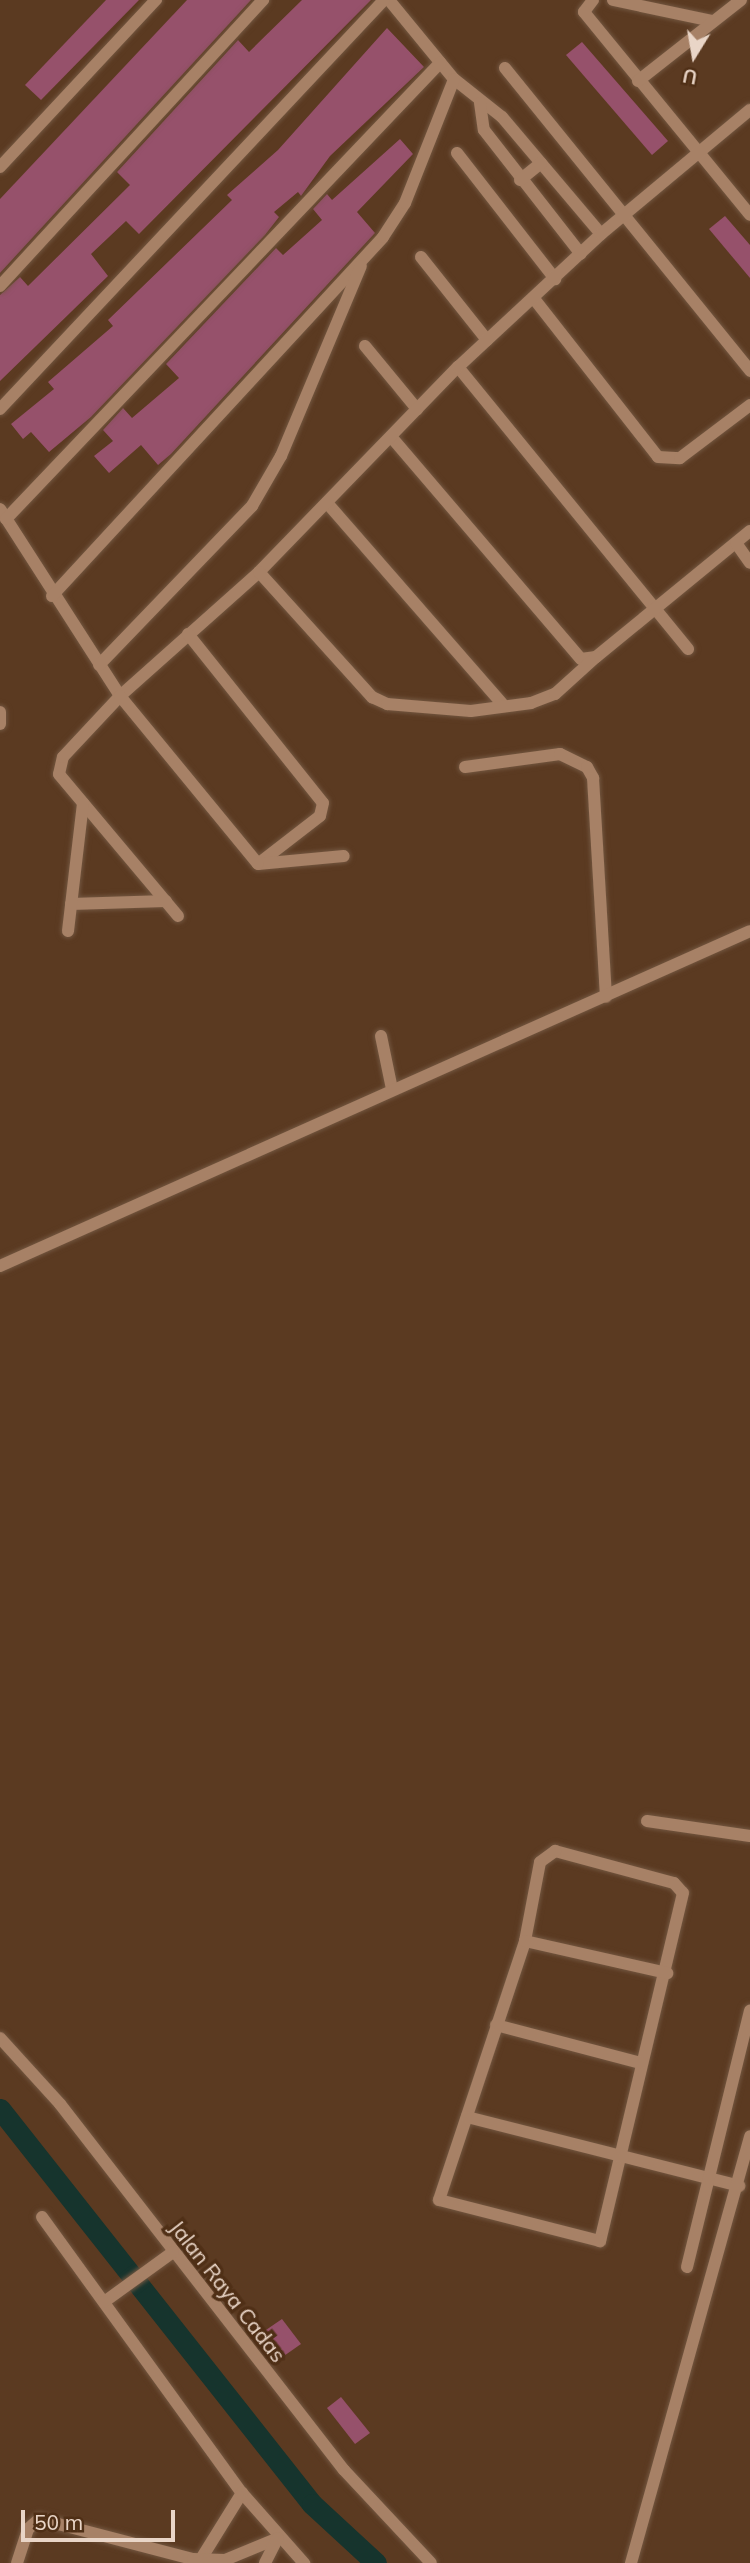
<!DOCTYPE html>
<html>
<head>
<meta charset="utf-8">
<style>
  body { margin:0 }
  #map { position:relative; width:750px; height:2563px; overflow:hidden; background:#5b3a21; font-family:Mulish,sans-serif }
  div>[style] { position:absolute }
  .canal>* { height:21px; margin:-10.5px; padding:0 10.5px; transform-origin:10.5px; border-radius:10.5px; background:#16342d }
  .building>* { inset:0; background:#96516b }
  .roads { filter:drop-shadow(0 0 2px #725640) drop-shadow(0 0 2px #725640) }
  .minor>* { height:12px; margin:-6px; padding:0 6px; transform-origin:6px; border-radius:6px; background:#a78166 }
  span { translate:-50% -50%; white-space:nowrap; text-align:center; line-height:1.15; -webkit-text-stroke:7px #4f2f16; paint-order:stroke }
  .street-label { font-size:21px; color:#e9d5c7 }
  .north { position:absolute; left:659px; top:21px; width:70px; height:70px; -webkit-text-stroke:5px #4f2f16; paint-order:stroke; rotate:191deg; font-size:19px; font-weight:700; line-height:28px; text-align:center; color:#e9d5c7 }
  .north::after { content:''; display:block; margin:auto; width:24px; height:32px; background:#e9d5c7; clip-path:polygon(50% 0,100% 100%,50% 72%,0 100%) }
  .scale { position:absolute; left:21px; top:2510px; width:154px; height:32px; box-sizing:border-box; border:4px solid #e9d5c7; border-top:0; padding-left:9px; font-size:21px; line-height:24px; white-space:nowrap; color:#e9d5c7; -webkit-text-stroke:5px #4f2f16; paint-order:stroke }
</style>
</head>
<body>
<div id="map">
  <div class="canal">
    <i style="left:0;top:2109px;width:503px;rotate:51.7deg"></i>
    <i style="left:312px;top:2504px;width:87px;rotate:42.7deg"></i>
  </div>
  <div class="building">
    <i style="clip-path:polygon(106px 0,139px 0,41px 100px,25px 85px)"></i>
    <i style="clip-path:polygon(187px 0,251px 0,0 273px,0 199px)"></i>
    <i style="clip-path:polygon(302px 0,371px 0,139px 234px,126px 221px,91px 254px,108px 276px,0 381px,0 295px,20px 277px,28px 286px,130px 185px,117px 172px,238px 40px,249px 52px)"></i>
    <i style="clip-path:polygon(387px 28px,424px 67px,330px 156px,301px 196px,298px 192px,274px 212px,279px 217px,265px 235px,91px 417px,49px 452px,31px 432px,23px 439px,11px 424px,54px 389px,48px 382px,113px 326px,108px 320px,232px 200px,227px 195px,278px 150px)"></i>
    <i style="clip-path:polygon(582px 42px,668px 141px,652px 155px,566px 55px)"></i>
    <i style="clip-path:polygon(400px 139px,413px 154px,357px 212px,375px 233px,171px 454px,158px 465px,141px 445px,109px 473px,94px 456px,113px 441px,103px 430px,123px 408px,132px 418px,179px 378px,166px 364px,276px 248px,283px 255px,322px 220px,313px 209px,327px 194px,332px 200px)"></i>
    <i style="clip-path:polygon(725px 216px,750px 245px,750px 278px,709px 229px)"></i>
    <i style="clip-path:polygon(282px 2319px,301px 2344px,281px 2358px,263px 2332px)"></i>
    <i style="clip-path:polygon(341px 2397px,370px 2433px,355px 2444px,327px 2408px)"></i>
  </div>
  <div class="roads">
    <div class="minor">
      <i style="left:389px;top:0;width:102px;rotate:50.6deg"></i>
      <i style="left:454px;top:79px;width:61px;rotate:38.4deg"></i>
      <i style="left:502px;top:117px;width:153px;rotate:49.8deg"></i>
      <i style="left:593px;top:0;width:15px;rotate:127deg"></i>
      <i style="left:584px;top:12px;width:262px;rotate:50.7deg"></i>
      <i style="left:613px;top:0;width:102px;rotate:11.9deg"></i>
      <i style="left:505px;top:68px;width:390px;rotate:51deg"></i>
      <i style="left:638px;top:81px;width:131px;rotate:-38.2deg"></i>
      <i style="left:480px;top:103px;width:27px;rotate:82deg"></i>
      <i style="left:484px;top:130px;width:157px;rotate:52deg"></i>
      <i style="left:457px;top:153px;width:160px;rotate:52.1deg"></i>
      <i style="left:0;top:167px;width:229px;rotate:-47deg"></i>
      <i style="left:520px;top:180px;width:27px;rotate:-39deg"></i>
      <i style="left:421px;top:257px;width:106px;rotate:51.5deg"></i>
      <i style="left:0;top:286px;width:389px;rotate:-47.4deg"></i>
      <i style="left:535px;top:300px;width:199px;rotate:51.9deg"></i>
      <i style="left:658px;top:457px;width:22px;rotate:3deg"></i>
      <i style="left:680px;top:458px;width:88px;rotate:-37.1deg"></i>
      <i style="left:365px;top:346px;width:82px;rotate:50.5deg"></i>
      <i style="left:458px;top:367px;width:364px;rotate:50.8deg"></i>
      <i style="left:0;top:409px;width:561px;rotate:-46.81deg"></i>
      <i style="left:393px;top:439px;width:289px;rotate:49.5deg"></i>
      <i style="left:581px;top:659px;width:15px;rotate:-8deg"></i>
      <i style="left:596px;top:657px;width:199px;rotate:-39.3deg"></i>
      <i style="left:328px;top:504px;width:268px;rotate:48.9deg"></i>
      <i style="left:0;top:509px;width:222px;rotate:57.3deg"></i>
      <i style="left:120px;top:696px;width:186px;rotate:-41.7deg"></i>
      <i style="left:259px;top:572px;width:286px;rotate:-45.9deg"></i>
      <i style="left:458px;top:367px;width:195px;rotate:-42.9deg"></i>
      <i style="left:601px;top:234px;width:194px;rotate:-39.8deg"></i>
      <i style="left:6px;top:519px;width:630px;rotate:-46.42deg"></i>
      <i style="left:736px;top:543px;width:24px;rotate:55deg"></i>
      <i style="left:259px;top:572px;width:169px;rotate:47.9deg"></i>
      <i style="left:372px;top:697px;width:17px;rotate:25deg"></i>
      <i style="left:387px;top:704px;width:84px;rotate:4.8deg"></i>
      <i style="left:471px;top:711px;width:61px;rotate:-7.6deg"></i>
      <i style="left:531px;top:703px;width:26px;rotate:-21deg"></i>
      <i style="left:555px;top:694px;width:55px;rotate:-42.1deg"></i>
      <i style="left:52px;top:596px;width:488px;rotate:-47.3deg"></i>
      <i style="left:383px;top:237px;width:40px;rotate:-57.1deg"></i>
      <i style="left:405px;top:203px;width:133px;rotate:-68.4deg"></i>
      <i style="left:188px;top:634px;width:216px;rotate:51.4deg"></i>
      <i style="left:323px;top:803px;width:13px;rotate:103deg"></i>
      <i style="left:320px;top:816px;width:78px;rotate:142.3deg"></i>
      <i style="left:99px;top:665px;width:221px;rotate:-46.1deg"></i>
      <i style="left:252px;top:506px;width:58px;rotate:-59.9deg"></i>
      <i style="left:281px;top:456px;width:206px;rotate:-67.2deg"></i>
      <i style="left:0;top:712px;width:12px;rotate:90deg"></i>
      <i style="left:465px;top:767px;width:96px;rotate:-7.8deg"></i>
      <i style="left:560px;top:754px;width:30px;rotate:26deg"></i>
      <i style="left:587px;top:767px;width:13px;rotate:61deg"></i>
      <i style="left:593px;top:778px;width:219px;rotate:86.6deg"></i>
      <i style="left:258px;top:864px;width:86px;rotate:-5.3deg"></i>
      <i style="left:71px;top:904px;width:95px;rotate:-1.8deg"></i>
      <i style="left:178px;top:916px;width:185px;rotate:-130deg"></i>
      <i style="left:59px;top:774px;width:17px;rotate:-77deg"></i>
      <i style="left:63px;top:757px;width:83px;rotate:-46.9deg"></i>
      <i style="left:120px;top:696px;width:217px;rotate:50.6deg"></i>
      <i style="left:68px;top:931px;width:129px;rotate:-83.3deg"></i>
      <i style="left:381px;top:1036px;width:54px;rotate:78.3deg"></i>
      <i style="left:0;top:1266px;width:821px;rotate:-24.07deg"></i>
      <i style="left:647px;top:1821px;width:104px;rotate:8.3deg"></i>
      <i style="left:555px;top:1851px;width:123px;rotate:15.1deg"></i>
      <i style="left:674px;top:1883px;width:13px;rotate:48deg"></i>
      <i style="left:683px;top:1893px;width:358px;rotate:103.4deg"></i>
      <i style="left:600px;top:2241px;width:166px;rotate:-165.7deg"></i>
      <i style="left:439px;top:2200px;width:273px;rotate:-71.6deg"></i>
      <i style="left:525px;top:1941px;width:80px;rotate:-79.2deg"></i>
      <i style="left:540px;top:1862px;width:19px;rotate:-36deg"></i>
      <i style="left:525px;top:1941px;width:146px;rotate:12.7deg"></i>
      <i style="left:496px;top:2025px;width:150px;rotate:14.7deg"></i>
      <i style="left:0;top:2038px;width:89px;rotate:47.7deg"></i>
      <i style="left:60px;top:2104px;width:463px;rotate:52.2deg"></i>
      <i style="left:344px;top:2470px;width:127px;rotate:46.9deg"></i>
      <i style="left:467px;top:2117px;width:281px;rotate:14.2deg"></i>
      <i style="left:42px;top:2217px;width:341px;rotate:54.1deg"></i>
      <i style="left:242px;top:2493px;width:94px;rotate:48.5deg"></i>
      <i style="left:687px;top:2267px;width:264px;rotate:-76.2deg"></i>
      <i style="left:104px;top:2302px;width:85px;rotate:-35.9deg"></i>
      <i style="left:201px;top:2559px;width:78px;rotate:-58.2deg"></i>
      <i style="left:17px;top:2563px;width:36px;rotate:-72deg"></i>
      <i style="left:28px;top:2529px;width:15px;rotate:-42deg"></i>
      <i style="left:39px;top:2519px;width:159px;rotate:14.6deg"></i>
      <i style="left:193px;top:2559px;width:32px;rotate:2deg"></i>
      <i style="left:225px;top:2560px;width:57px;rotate:-22.5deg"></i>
      <i style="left:265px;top:2563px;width:28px;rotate:-63deg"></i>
      <i style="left:631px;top:2563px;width:443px;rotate:-74.4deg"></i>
    </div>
  </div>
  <div class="street-label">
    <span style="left:228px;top:2291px;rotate:52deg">Jalan Raya Cadas</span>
  </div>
  <div class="north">U</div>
  <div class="scale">50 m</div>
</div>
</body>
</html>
